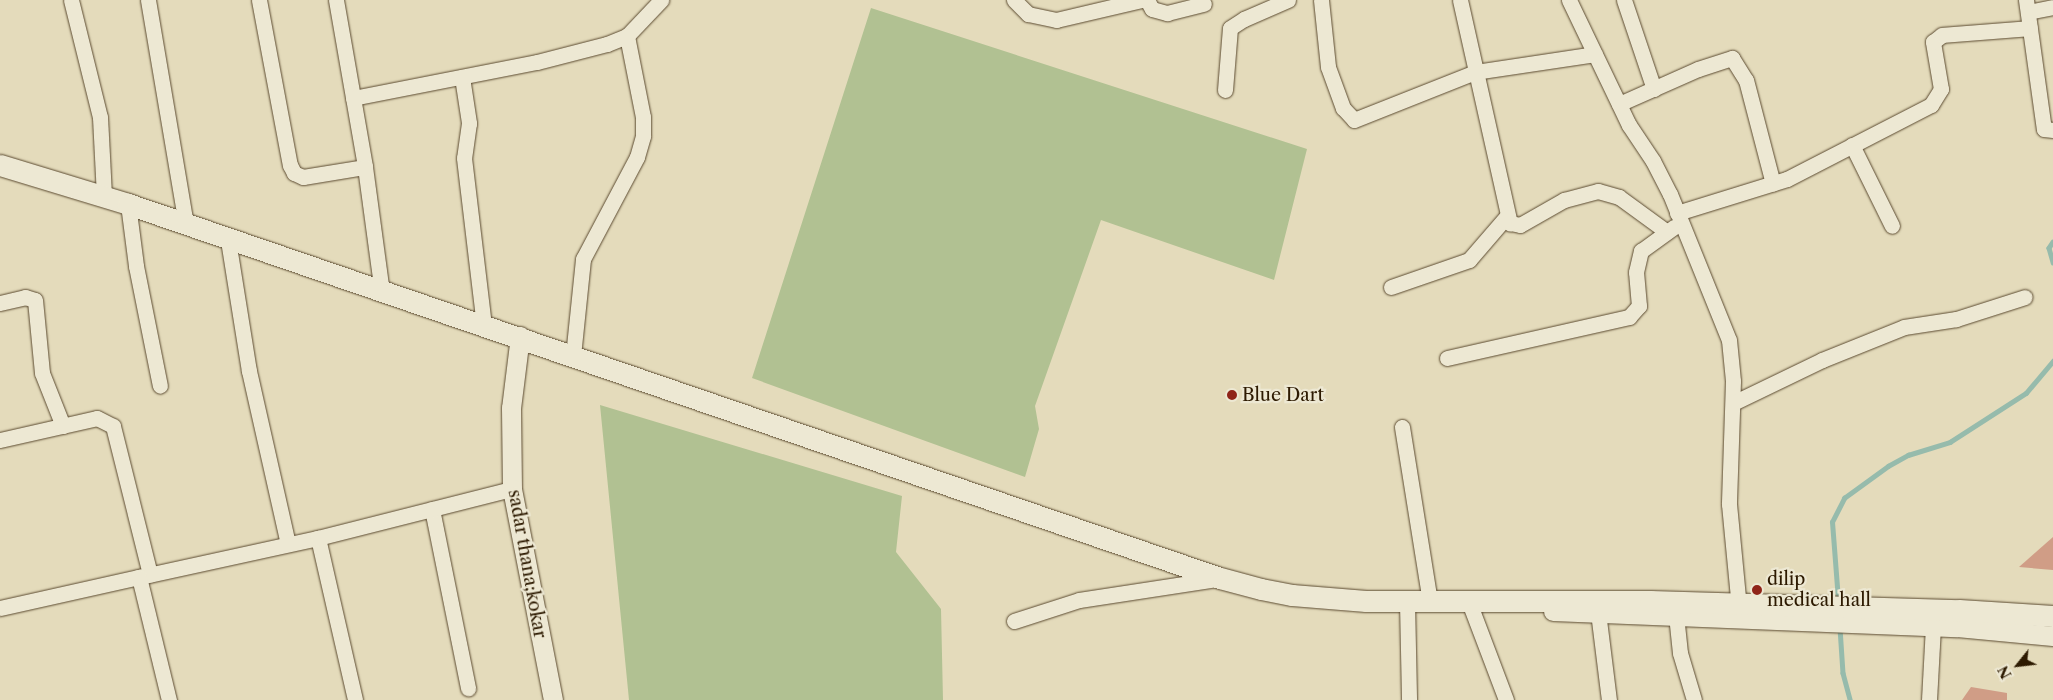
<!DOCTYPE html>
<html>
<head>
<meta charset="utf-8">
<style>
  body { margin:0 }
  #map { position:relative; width:2053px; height:700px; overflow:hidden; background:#e4dbbb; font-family:"Libre Caslon Text",serif }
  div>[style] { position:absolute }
  .green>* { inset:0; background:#b1c192 }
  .stream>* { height:4.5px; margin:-2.25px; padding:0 2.25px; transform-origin:2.25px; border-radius:2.25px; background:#96bbac }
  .building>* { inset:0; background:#d09d86 }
  .roads { filter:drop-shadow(0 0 1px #5b4a30) drop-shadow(0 0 1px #5b4a30) }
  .minor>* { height:15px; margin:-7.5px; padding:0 7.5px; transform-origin:7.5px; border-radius:7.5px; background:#ede8d3 }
  .tertiary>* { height:19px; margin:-9.5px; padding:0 9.5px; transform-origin:9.5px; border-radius:9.5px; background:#ede8d3 }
  .secondary>* { height:21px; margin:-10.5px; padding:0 10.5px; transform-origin:10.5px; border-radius:10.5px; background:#ede8d3 }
  .dots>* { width:14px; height:14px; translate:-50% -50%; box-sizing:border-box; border:2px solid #ede8d3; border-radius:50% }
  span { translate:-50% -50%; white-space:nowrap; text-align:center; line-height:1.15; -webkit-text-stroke:4.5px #ede8d3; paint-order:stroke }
  .poi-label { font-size:18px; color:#2d1a01 }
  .left { translate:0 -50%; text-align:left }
  .street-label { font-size:18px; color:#2d1a01 }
  .north { position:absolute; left:1993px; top:640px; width:50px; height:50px; -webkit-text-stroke:4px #ede8d3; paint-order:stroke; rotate:241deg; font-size:14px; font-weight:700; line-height:20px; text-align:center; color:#2d1a01 }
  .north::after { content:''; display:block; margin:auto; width:18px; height:22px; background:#2d1a01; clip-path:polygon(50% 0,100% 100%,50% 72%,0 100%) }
</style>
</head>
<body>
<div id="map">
  <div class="green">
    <i style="clip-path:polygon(871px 8px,1307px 149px,1274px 280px,1101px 220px,1035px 406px,1039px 429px,1025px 477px,752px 378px)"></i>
    <i style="clip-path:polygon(600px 405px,902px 496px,896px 552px,941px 609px,943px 700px,629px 700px)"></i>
  </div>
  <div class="stream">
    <i style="left:2053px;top:242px;width:7px;rotate:124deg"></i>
    <i style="left:2049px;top:248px;width:15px;rotate:74deg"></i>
    <i style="left:1838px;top:600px;width:78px;rotate:-94.4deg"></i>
    <i style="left:1832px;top:522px;width:27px;rotate:-63deg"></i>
    <i style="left:1844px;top:498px;width:54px;rotate:-36deg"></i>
    <i style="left:1888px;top:466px;width:23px;rotate:-29deg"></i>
    <i style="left:1908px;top:455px;width:44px;rotate:-17.2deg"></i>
    <i style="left:1950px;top:442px;width:90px;rotate:-32.8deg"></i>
    <i style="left:2026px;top:393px;width:42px;rotate:-49.8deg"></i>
    <i style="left:1840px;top:628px;width:45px;rotate:86.2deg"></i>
    <i style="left:1843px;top:673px;width:28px;rotate:75deg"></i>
  </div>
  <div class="building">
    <i style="clip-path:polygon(2053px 537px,2053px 570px,2019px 567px)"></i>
    <i style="clip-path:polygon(1971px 687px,2007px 693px,2007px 700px,1962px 700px)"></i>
  </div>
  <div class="roads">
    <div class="minor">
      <i style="left:71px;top:0;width:121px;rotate:76.1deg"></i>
      <i style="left:100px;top:117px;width:80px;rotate:87.1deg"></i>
      <i style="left:148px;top:0;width:227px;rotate:80.4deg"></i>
      <i style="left:259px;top:0;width:168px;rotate:79.4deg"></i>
      <i style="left:290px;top:165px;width:9px;rotate:63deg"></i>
      <i style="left:294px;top:173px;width:10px;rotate:24deg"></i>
      <i style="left:303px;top:177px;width:63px;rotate:-9.2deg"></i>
      <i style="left:336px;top:0;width:169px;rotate:80.1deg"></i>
      <i style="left:365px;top:167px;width:126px;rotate:82.3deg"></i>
      <i style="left:1014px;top:0;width:20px;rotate:45deg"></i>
      <i style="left:1028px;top:14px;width:29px;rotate:12deg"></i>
      <i style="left:1056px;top:20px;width:87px;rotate:-13.2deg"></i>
      <i style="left:1147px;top:0;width:10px;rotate:61deg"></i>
      <i style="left:1152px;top:9px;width:16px;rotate:15deg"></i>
      <i style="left:1167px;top:13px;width:38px;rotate:-14deg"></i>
      <i style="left:1321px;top:0;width:67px;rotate:84deg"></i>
      <i style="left:1328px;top:67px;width:44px;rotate:69.9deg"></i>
      <i style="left:1343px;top:108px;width:16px;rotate:47deg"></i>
      <i style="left:1354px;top:120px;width:130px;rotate:-21.6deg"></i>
      <i style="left:1475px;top:72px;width:121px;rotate:-8.5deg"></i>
      <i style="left:1460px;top:0;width:229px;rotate:77.4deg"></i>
      <i style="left:1510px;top:223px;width:10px;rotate:11deg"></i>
      <i style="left:1520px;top:225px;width:51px;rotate:-29.6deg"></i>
      <i style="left:1564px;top:200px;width:35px;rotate:-15deg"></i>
      <i style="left:1598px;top:191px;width:22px;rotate:16deg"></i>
      <i style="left:1619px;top:197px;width:59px;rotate:36.1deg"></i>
      <i style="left:1569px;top:0;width:139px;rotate:64.4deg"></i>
      <i style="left:1629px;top:125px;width:43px;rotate:56.3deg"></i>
      <i style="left:1653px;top:161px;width:37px;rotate:63deg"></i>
      <i style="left:1670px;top:194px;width:157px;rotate:68deg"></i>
      <i style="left:1729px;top:340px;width:41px;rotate:84.4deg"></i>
      <i style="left:1733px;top:381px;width:123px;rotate:91.9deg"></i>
      <i style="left:1729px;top:504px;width:94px;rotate:84.5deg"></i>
      <i style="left:1624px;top:0;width:94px;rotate:71.4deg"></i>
      <i style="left:2026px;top:0;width:130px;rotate:82.1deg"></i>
      <i style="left:2044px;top:129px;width:9px;rotate:6deg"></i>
      <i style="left:2028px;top:12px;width:25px;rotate:-11deg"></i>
      <i style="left:462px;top:77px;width:47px;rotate:81.3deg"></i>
      <i style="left:469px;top:123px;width:35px;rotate:98deg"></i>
      <i style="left:464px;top:158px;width:168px;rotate:83.2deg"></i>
      <i style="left:1225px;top:90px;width:62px;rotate:-85.4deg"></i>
      <i style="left:1230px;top:28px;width:17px;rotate:-33deg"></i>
      <i style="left:1244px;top:19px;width:48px;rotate:-23.4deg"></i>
      <i style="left:353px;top:98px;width:187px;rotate:-11.1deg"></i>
      <i style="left:537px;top:62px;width:72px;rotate:-14.4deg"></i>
      <i style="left:607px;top:44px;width:22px;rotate:-22deg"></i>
      <i style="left:627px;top:36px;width:50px;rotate:-46.6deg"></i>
      <i style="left:1619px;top:104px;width:86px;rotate:-23.9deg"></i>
      <i style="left:1698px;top:69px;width:36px;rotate:-18deg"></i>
      <i style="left:1732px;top:58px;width:26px;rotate:58deg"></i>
      <i style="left:1746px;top:80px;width:107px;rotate:75.4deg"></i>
      <i style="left:1852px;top:145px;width:90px;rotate:63.7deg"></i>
      <i style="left:128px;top:204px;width:63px;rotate:82.6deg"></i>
      <i style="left:136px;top:266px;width:122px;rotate:78.7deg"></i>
      <i style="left:1677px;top:213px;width:115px;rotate:-17.2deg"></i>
      <i style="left:1787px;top:179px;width:162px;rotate:-27.2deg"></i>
      <i style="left:1931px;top:105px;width:19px;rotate:-58deg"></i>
      <i style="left:1941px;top:89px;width:48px;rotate:-99.7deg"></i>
      <i style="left:1933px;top:42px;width:11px;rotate:-38deg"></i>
      <i style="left:1942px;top:35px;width:88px;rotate:-4.5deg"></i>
      <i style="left:228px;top:240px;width:133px;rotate:80.9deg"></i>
      <i style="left:249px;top:371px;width:177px;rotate:77.3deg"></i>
      <i style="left:1391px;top:287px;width:83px;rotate:-19.1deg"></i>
      <i style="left:1469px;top:260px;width:57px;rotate:-49.3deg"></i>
      <i style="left:0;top:303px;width:26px;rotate:-13deg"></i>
      <i style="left:25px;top:297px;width:10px;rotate:17deg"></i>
      <i style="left:35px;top:300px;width:73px;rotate:84.5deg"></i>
      <i style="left:42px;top:373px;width:57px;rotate:68.4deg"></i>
      <i style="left:573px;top:356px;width:98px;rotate:-84.1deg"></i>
      <i style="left:583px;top:259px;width:115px;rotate:-62.1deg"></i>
      <i style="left:637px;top:157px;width:22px;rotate:-74deg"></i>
      <i style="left:643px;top:136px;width:19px;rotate:-90deg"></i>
      <i style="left:643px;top:117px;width:83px;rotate:-101.2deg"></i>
      <i style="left:1447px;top:358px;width:187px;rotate:-12.7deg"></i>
      <i style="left:1629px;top:317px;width:15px;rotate:-48deg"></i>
      <i style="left:1639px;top:306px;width:34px;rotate:-95deg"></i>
      <i style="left:1636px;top:272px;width:22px;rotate:-77deg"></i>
      <i style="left:1641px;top:251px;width:41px;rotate:-36deg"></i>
      <i style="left:1733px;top:403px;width:99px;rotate:-25.8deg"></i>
      <i style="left:1822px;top:360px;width:88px;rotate:-21.9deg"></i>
      <i style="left:1904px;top:327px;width:53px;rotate:-8.7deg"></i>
      <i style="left:1956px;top:319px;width:72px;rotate:-17.7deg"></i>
      <i style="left:1402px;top:427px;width:177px;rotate:80.9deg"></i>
      <i style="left:0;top:440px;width:99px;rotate:-12.8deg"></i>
      <i style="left:97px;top:418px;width:18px;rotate:27deg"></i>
      <i style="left:113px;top:426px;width:153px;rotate:76deg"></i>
      <i style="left:432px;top:509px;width:183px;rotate:78.6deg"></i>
      <i style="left:318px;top:538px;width:166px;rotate:77.1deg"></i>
      <i style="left:139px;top:577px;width:183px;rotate:-12.3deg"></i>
      <i style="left:318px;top:538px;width:200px;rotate:-14.2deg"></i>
      <i style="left:1407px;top:602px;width:98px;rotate:88.8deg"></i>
      <i style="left:1469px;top:602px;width:105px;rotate:69.3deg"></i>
      <i style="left:0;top:608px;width:142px;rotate:-12.6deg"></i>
      <i style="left:139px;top:577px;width:127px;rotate:76.3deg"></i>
      <i style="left:1598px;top:612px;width:89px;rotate:82.9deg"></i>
      <i style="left:1676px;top:615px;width:38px;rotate:84deg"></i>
      <i style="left:1680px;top:653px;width:49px;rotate:73.4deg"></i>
      <i style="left:1014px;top:621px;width:68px;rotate:-17.9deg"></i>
      <i style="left:1079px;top:600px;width:139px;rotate:-8.7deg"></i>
      <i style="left:1929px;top:700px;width:74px;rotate:-86.9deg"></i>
    </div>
    <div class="tertiary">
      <i style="left:520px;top:336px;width:73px;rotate:97.1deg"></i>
      <i style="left:511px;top:408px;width:81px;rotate:89.3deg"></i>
      <i style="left:512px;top:489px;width:215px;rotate:79deg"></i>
      <i style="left:1553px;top:611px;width:404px;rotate:2.3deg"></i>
      <i style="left:1957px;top:627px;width:96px;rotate:5.4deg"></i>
    </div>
    <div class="secondary">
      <i style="left:0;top:165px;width:134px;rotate:16.9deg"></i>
      <i style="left:128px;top:204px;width:1154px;rotate:18.91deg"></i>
      <i style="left:1220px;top:578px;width:42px;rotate:15deg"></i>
      <i style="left:1261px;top:589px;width:32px;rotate:11deg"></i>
      <i style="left:1292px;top:595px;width:74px;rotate:4.6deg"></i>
      <i style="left:1366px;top:601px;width:284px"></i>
      <i style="left:1650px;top:601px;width:309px;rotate:1.7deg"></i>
      <i style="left:1959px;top:610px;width:94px;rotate:3.7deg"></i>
    </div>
  </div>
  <div class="dots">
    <i style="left:1232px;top:395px;background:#8f2418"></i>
    <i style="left:1757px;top:590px;background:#8f2418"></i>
  </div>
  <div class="poi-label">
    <span class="left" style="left:1242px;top:395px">Blue Dart</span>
    <span class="left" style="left:1767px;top:590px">dilip<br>medical hall</span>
  </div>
  <div class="street-label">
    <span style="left:527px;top:564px;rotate:80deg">sadar thana;kokar</span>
  </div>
  <div class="north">N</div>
</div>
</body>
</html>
